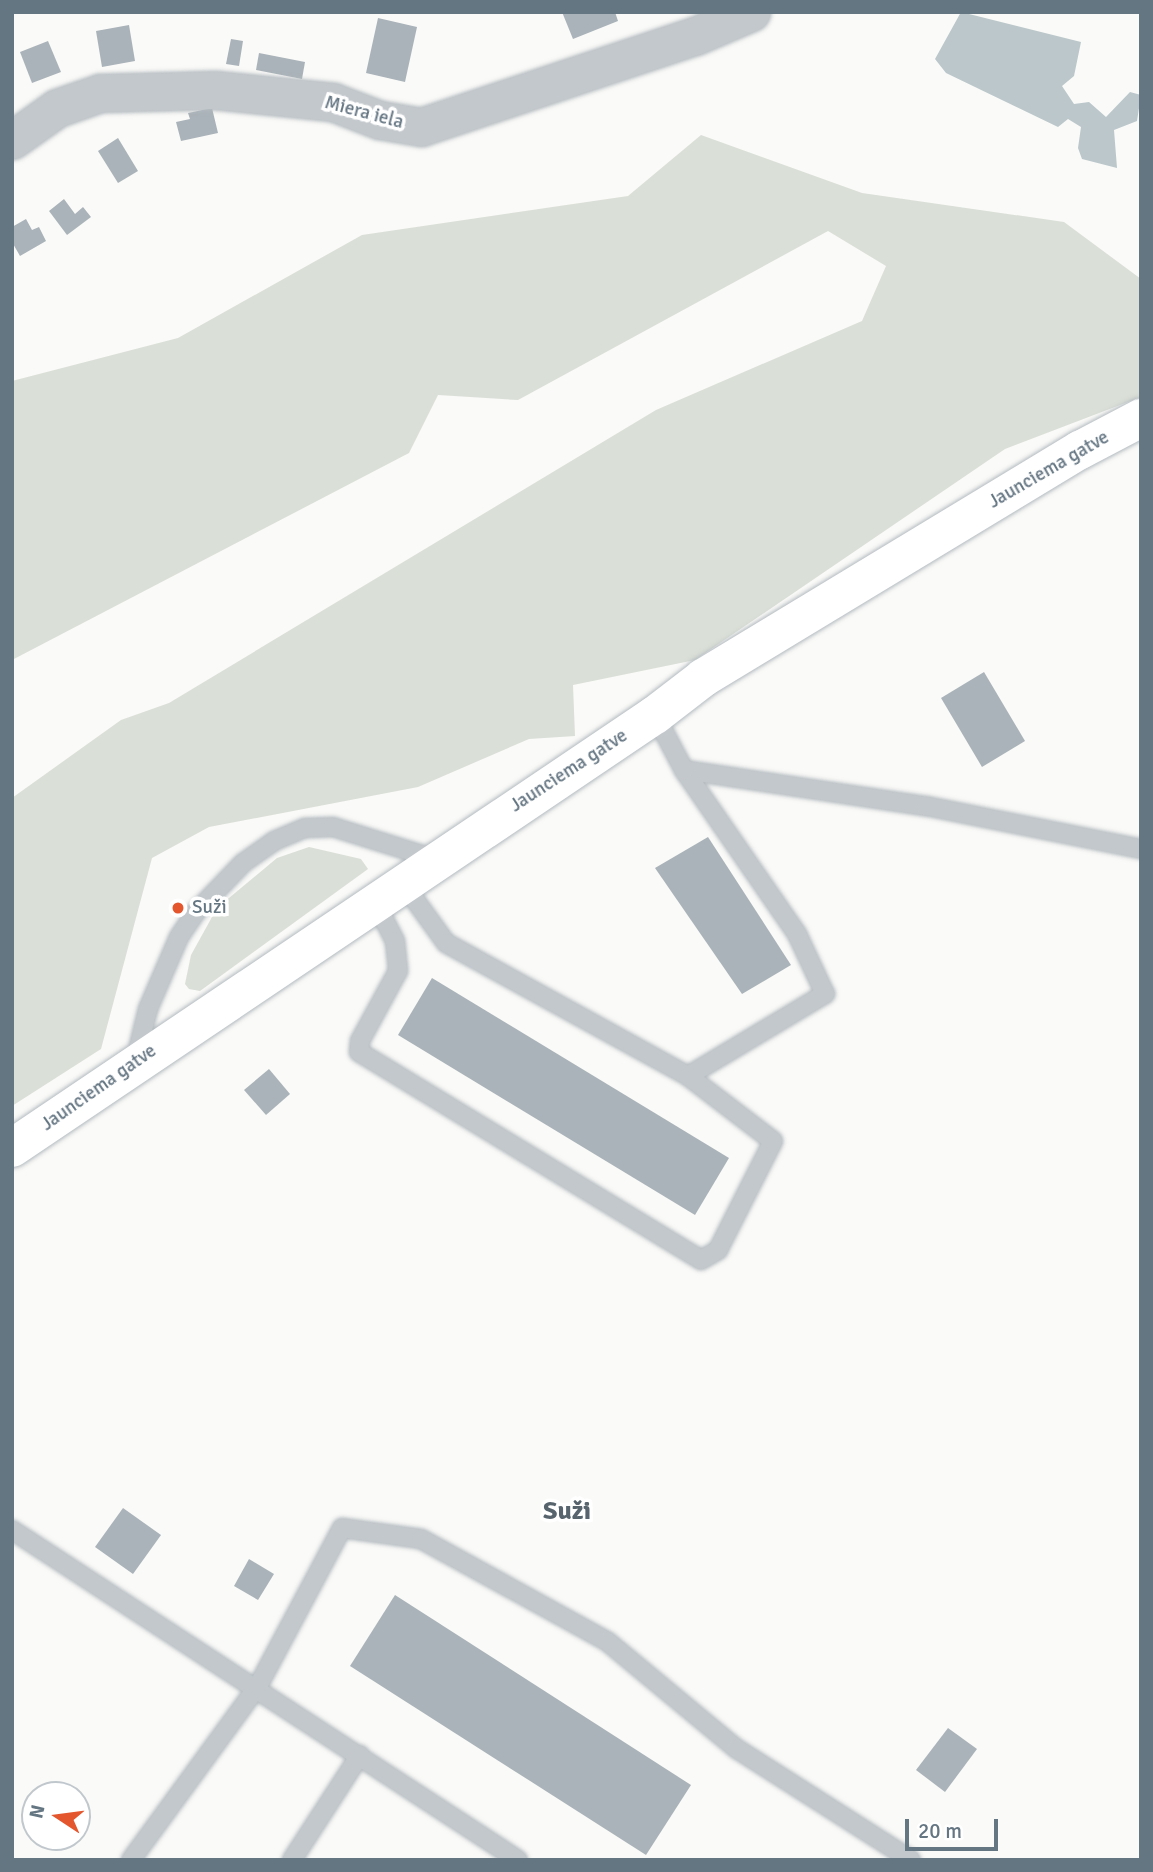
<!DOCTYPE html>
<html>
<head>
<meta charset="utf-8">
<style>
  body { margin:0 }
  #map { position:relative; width:1153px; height:1872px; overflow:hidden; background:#fafaf8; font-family:Signika,sans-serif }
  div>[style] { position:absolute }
  .green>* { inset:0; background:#dadfd7 }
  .water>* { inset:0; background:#bbc7cb }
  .building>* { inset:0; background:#aab3b9 }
  .roads { filter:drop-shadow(0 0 2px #b3babf) drop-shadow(0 0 2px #b3babf) }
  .service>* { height:18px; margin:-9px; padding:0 9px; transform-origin:9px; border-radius:9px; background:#c3c8cc }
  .minor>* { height:37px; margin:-18.5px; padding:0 18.5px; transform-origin:18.5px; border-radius:18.5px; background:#c3c8cc }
  .secondary>* { height:38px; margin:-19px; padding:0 19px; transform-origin:19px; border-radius:19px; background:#fff }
  .dots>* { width:19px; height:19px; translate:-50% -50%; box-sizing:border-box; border:4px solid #fff; border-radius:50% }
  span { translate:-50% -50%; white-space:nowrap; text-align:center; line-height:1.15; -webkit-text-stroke:7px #fff; paint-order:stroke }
  .street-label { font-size:19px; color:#657683 }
  .poi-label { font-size:19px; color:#657683 }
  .left { translate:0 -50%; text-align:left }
  .district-label { font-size:26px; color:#57646e; font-weight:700 }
  .frame { position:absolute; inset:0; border:14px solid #657683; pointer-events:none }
  .north { position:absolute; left:21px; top:1781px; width:70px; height:70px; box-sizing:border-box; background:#fff; border:2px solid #c1c8cd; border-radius:50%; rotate:283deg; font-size:19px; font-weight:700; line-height:28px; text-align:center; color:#657683 }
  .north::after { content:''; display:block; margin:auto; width:24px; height:32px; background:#e4572e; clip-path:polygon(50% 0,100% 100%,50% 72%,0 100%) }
  .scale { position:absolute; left:905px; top:1819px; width:93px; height:32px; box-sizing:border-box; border:4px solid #657683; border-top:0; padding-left:9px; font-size:21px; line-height:24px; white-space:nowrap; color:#657683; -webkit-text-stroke:5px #fff; paint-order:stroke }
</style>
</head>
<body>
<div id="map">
  <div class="green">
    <i style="clip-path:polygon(701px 135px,862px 193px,1064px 222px,1141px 279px,1141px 397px,1005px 449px,695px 660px,573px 685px,575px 736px,529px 739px,418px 787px,209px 827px,152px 858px,101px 1049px,12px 1106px,12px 798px,121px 720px,169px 703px,656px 410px,862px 321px,886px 266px,828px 231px,518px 400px,438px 395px,409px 453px,12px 660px,12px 381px,178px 338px,362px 235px,628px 196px)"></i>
    <i style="clip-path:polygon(309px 847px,361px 859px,368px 869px,200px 991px,189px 989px,185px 984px,191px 955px,217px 908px,277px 858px)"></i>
  </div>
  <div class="water">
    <i style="clip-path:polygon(961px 12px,1081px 42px,1074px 76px,1062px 86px,1074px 104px,1089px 102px,1106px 117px,1130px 92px,1141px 95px,1137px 121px,1114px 130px,1117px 168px,1082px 159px,1078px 148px,1081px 127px,1068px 119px,1058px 127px,946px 73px,935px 59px)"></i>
  </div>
  <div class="building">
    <i style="clip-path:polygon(562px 12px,615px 12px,618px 21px,573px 39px)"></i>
    <i style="clip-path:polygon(378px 18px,417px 27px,405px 82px,366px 73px)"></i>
    <i style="clip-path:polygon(129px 25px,135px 61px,102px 67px,96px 31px)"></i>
    <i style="clip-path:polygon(231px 39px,243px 41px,239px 66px,226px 64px)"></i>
    <i style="clip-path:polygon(48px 41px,61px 72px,32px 83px,20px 52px)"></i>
    <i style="clip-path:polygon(259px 53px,305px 62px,302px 79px,256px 70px)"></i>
    <i style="clip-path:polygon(212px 108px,218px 133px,181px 141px,176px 122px,190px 119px,188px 113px)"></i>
    <i style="clip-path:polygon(118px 138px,138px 171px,118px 183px,98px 151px)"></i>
    <i style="clip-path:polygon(64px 199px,75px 214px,83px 207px,91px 217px,67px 235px,49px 211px)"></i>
    <i style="clip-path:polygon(26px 219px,32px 230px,39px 227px,46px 241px,20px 256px,12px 242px,12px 227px)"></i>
    <i style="clip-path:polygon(984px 672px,1025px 741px,982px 767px,941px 698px)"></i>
    <i style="clip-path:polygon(708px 837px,791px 965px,742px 994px,655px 868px)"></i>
    <i style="clip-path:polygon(432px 978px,729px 1158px,695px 1215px,398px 1035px)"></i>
    <i style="clip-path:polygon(269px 1069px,290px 1094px,266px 1115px,244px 1090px)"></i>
    <i style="clip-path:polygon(123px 1508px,161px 1535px,133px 1574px,95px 1547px)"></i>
    <i style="clip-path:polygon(249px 1559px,274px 1574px,258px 1600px,234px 1586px)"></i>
    <i style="clip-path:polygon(395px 1595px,691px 1785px,646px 1855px,350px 1666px)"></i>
    <i style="clip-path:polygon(948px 1728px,977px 1749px,945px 1792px,916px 1770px)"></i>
  </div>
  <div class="roads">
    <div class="service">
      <i style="left:684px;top:770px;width:245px;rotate:8.5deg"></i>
      <i style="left:926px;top:806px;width:219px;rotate:11.3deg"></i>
      <i style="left:402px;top:882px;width:75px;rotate:54.2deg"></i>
      <i style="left:446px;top:943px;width:276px;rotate:28.8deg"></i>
      <i style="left:688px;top:1076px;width:160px;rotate:-30.9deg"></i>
      <i style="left:825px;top:994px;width:66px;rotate:-115deg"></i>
      <i style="left:797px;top:934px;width:199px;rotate:-124.6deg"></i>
      <i style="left:684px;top:770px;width:62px;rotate:-117.8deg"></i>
      <i style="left:374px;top:900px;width:46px;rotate:62.9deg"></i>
      <i style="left:395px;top:941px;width:30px;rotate:84deg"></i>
      <i style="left:398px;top:971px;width:80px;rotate:118.5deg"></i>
      <i style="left:360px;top:1041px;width:11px;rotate:95deg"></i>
      <i style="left:359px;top:1052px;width:400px;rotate:31.3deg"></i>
      <i style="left:701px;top:1260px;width:20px;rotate:-30deg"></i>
      <i style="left:718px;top:1250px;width:122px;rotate:-63.2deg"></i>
      <i style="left:773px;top:1141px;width:107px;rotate:-142.6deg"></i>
      <i style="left:135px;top:1062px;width:55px;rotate:-76.2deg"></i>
      <i style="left:148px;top:1009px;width:78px;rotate:-66.7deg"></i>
      <i style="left:179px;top:937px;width:30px;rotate:-56deg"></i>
      <i style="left:196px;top:912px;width:68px;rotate:-46.2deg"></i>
      <i style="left:243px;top:863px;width:38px;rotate:-35deg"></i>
      <i style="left:274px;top:841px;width:34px;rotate:-23deg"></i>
      <i style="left:305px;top:828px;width:28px;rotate:-2deg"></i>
      <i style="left:333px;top:827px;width:107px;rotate:17.4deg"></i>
      <i style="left:12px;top:1530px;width:604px;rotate:33.11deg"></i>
      <i style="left:131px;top:1860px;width:215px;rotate:-53.9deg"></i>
      <i style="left:258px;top:1686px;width:179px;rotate:-62deg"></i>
      <i style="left:342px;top:1528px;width:80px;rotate:7.9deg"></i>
      <i style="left:421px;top:1539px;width:213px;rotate:28.8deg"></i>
      <i style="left:608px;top:1642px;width:168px;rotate:39.7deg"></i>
      <i style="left:737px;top:1749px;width:206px;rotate:32.5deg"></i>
      <i style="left:292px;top:1860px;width:125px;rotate:-57.1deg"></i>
    </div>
    <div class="minor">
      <i style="left:12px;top:140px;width:55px;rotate:-35.4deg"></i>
      <i style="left:57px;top:108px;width:46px;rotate:-19.2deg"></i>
      <i style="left:100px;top:93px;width:115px;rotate:-1.5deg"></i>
      <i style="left:215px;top:90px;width:119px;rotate:5.8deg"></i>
      <i style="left:333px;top:102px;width:50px;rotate:21deg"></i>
      <i style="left:380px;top:120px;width:42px;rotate:9.7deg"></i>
      <i style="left:421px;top:127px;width:289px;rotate:-18.4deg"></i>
      <i style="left:695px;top:36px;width:61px;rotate:-23.2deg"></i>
    </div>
    <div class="secondary">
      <i style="left:12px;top:1148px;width:775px;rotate:-33.96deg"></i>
      <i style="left:655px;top:715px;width:61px;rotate:-37.6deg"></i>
      <i style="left:703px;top:678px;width:441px;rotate:-31.2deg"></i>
      <i style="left:1080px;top:450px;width:69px;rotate:-27.7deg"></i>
    </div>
  </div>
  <div class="dots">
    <i style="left:178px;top:908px;background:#e4572e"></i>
  </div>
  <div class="street-label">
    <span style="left:364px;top:113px;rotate:15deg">Miera iela</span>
    <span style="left:1049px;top:470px;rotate:-30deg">Jaunciema gatve</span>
    <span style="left:569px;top:771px;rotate:-33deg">Jaunciema gatve</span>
    <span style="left:99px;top:1088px;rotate:-35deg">Jaunciema gatve</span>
  </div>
  <div class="poi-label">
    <span class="left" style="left:192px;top:908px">Suži</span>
  </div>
  <div class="district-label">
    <span style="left:567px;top:1512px">Suži</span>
  </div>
  <div class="frame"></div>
  <div class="north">N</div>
  <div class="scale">20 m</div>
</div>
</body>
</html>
